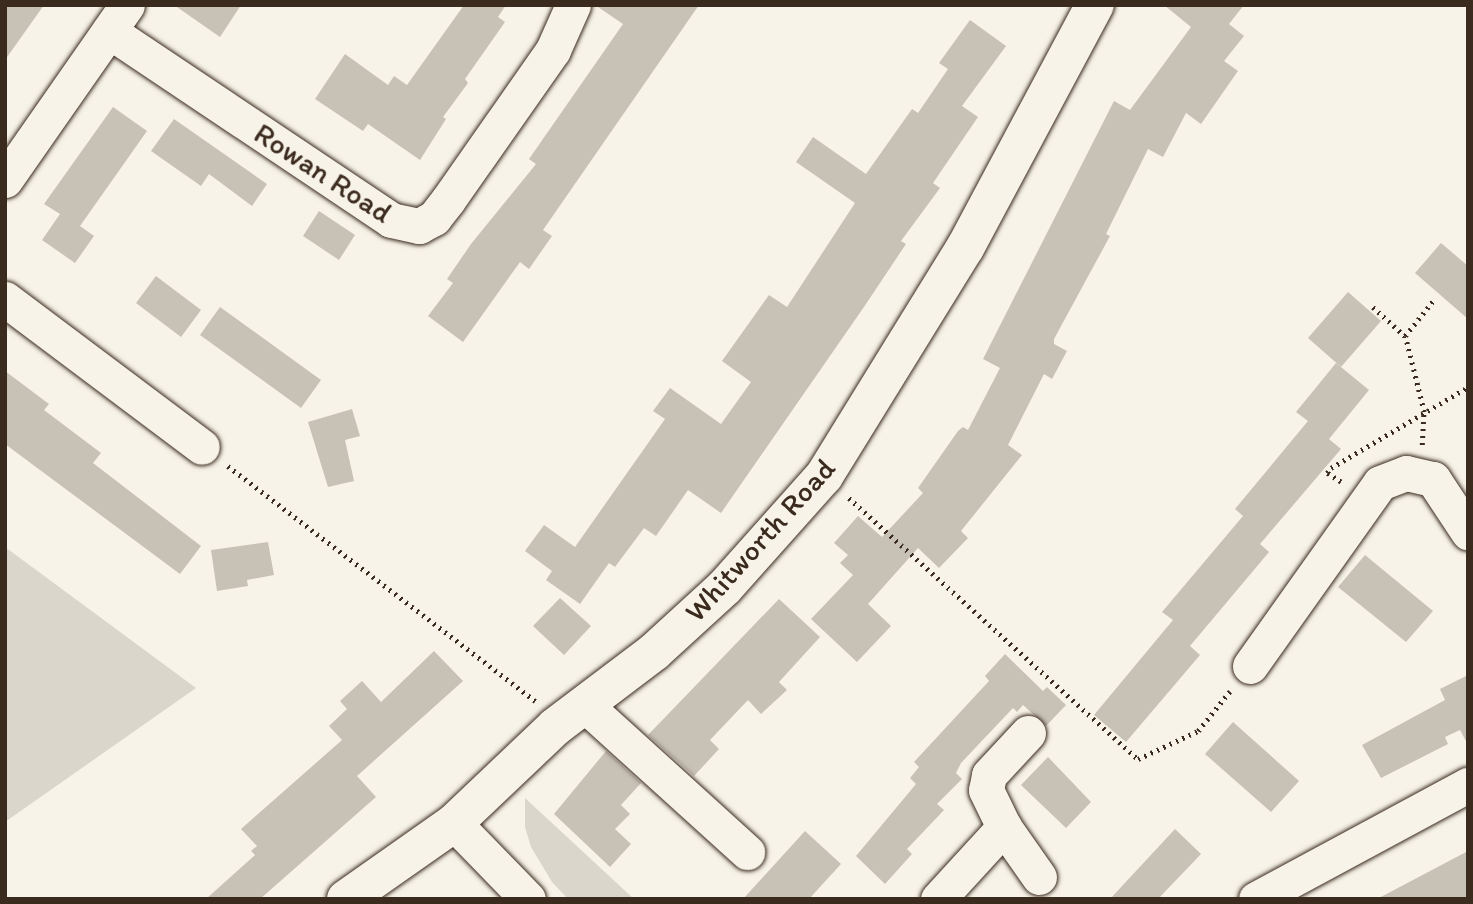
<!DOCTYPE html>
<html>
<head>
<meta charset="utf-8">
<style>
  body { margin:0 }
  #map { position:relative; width:1473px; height:904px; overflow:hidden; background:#f7f3e8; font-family:Itim,sans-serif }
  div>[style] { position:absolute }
  .green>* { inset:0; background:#dbd6cb }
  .building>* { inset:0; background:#c8c1b6 }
  .path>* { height:4.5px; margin-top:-2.25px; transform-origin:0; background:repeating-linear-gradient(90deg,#3b2a1e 0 2px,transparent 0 7px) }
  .roads { filter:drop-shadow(0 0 2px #3b2a1e) drop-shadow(0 0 2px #3b2a1e) }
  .minor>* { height:35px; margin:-17.5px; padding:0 17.5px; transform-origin:17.5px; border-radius:17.5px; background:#f7f3e8 }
  .major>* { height:38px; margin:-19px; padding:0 19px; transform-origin:19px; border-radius:19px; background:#f7f3e8 }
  span { translate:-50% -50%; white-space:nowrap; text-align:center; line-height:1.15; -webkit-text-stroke:5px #f7f3e8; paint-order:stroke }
  .street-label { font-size:30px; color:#3b2a1e }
  .frame { position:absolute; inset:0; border:7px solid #3b2a1e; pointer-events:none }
</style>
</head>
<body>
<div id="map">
  <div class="green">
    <i style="clip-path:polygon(5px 547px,196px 688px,5px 822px)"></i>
    <i style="clip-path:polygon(525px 798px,607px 874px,634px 899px,568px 899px,552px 882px,531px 847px,525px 827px)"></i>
  </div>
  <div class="building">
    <i style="clip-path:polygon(5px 5px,44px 5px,5px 60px)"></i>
    <i style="clip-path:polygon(174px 5px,241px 5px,220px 37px)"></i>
    <i style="clip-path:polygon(464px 5px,506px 5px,498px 17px,505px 22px,465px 79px,468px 83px,443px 117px,446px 119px,420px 160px,368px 124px,363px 131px,315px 99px,345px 54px,388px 85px,394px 76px,407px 85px)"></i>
    <i style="clip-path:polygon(595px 5px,699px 5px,543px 230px,552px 236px,529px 269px,520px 262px,463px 342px,428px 316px,453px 283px,447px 279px,471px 244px,536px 164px,529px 159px,623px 24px)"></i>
    <i style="clip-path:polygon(1164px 5px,1244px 5px,1229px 24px,1244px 36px,1224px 61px,1238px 71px,1201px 124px,1186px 113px,1163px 157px,1148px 149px,1106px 234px,1110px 236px,1054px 339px,1054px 344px,1067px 351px,1052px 379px,1044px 374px,1008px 445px,1022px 455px,961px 531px,968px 538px,939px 568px,918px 548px,868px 604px,891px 626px,857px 662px,811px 619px,853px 575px,840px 563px,848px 555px,834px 543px,858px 516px,882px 537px,923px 493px,918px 488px,958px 431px,963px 427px,968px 430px,1000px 368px,983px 359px,1114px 101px,1130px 110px,1191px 27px)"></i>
    <i style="clip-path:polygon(970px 20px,1006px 46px,962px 106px,978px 117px,933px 183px,940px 188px,901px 241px,906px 244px,866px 304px,721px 513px,688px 490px,656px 536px,644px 528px,615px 567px,609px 563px,580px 604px,546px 580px,552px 571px,525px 551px,544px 525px,575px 547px,665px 419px,653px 411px,670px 388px,721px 424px,751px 382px,722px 361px,769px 295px,787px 307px,855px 203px,796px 162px,813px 137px,866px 174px,912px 109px,918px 113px,948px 69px,939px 63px)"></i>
    <i style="clip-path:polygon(113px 107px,147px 131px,80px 226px,94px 236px,75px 263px,42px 240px,60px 214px,44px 204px)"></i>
    <i style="clip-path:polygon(174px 119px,267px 184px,252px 206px,209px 174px,201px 186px,151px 151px)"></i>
    <i style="clip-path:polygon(319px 211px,355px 235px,339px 260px,303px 236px)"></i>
    <i style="clip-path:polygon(1441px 243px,1468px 266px,1468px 319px,1415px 273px)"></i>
    <i style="clip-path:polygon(156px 276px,201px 310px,181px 337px,136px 303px)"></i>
    <i style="clip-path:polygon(1348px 292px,1381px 321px,1341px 367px,1308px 338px)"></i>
    <i style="clip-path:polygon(220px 307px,321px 380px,301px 408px,200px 335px)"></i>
    <i style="clip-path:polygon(1336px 363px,1369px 390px,1329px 439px,1341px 449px,1260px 544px,1269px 552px,1190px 646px,1200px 655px,1126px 742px,1094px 715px,1173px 620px,1162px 612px,1243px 516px,1235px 509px,1308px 421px,1296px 412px)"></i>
    <i style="clip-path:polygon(5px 371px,49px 404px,44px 410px,101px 453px,93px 463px,201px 546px,180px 574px,5px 444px)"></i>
    <i style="clip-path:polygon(352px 409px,360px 436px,345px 440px,354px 481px,328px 487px,308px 422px)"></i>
    <i style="clip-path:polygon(268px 542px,274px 575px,247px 580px,248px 586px,217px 591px,211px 550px)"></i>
    <i style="clip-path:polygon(1365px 555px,1433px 611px,1406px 642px,1338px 587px)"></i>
    <i style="clip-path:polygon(560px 598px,591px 626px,564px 655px,533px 626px)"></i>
    <i style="clip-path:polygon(779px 599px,820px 637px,779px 682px,787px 690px,761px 714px,748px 700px,710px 740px,719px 749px,694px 776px,648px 735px)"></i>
    <i style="clip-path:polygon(434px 651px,463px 681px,357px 776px,376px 797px,260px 899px,206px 899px,255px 855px,251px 851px,257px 846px,241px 829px,342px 740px,329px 726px,347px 709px,340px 701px,362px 681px,381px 702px)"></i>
    <i style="clip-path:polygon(1005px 654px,1043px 691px,1047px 687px,1066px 705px,1046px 726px,1023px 705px,1017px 712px,1013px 708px,961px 763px,956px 773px,962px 779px,937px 804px,944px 810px,907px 849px,912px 854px,885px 884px,856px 856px,916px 784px,910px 778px,919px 767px,914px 762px,989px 681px,985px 676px)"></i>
    <i style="clip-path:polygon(1468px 675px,1468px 745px,1460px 730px,1445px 737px,1448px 744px,1381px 778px,1362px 745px,1445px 700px,1440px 689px)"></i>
    <i style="clip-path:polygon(1233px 722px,1299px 781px,1271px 812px,1205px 754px)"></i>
    <i style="clip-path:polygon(606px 751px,641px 783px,621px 805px,630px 814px,615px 829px,631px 844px,610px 867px,554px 814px)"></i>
    <i style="clip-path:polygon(1048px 757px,1091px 802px,1066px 828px,1021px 785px)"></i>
    <i style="clip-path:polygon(1175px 829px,1201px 854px,1158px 899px,1110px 899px)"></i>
    <i style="clip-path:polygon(805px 831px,841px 864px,809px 899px,743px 899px)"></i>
    <i style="clip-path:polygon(1468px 851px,1468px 899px,1377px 899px)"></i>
  </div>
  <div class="path">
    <i style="left:1373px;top:307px;width:43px;rotate:42.2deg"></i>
    <i style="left:1422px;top:445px;width:33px;rotate:-87deg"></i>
    <i style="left:1424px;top:412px;width:78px;rotate:-104deg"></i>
    <i style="left:1405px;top:336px;width:45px;rotate:-51.3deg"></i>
    <i style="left:228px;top:466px;width:387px;rotate:37.4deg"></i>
    <i style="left:1341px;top:482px;width:17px;rotate:-147deg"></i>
    <i style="left:1327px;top:473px;width:6px;rotate:-51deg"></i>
    <i style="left:1331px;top:468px;width:159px;rotate:-30.6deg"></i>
    <i style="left:849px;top:498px;width:389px;rotate:42.1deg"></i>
    <i style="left:1138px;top:759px;width:66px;rotate:-25deg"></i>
    <i style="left:1198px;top:731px;width:51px;rotate:-51.3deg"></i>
  </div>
  <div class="roads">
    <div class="minor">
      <i style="left:109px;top:31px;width:339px;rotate:33.8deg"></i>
      <i style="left:391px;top:220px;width:29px;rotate:12deg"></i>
      <i style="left:419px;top:226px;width:17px;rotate:-28deg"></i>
      <i style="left:434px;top:218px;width:23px;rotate:-52deg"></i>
      <i style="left:448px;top:200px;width:183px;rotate:-55deg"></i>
      <i style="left:553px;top:50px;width:49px;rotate:-66deg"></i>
      <i style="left:5px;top:180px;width:213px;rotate:-55.1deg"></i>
      <i style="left:5px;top:299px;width:246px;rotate:36.9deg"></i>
      <i style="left:1250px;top:666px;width:224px;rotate:-54.6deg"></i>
      <i style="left:1380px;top:483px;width:28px;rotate:-21deg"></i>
      <i style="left:1406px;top:473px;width:28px;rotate:13deg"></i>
      <i style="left:1433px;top:479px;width:64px;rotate:56.6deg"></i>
      <i style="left:585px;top:705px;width:219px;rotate:42.2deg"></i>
      <i style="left:1028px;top:733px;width:57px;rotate:132.9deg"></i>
      <i style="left:989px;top:775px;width:15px;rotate:101deg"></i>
      <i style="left:986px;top:790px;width:41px;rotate:64.1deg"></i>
      <i style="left:1004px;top:827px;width:61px;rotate:55deg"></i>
      <i style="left:454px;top:823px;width:106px;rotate:45.8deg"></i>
      <i style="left:938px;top:899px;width:98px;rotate:-47.5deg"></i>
      <i style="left:1256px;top:899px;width:241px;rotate:-28.3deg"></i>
    </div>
    <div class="major">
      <i style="left:346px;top:899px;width:132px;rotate:-35.1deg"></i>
      <i style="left:454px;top:823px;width:139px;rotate:-43.5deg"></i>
      <i style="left:555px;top:727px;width:124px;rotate:-37.1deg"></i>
      <i style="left:654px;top:652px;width:96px;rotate:-42.5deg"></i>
      <i style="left:725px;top:587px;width:149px;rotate:-48.3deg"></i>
      <i style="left:824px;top:476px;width:268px;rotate:-58.3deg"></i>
      <i style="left:965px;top:248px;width:276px;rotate:-61.9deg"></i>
    </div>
  </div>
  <div class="street-label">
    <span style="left:323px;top:173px;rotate:33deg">Rowan Road</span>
    <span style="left:760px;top:540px;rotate:-48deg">Whitworth Road</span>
  </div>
  <div class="frame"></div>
</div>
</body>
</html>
